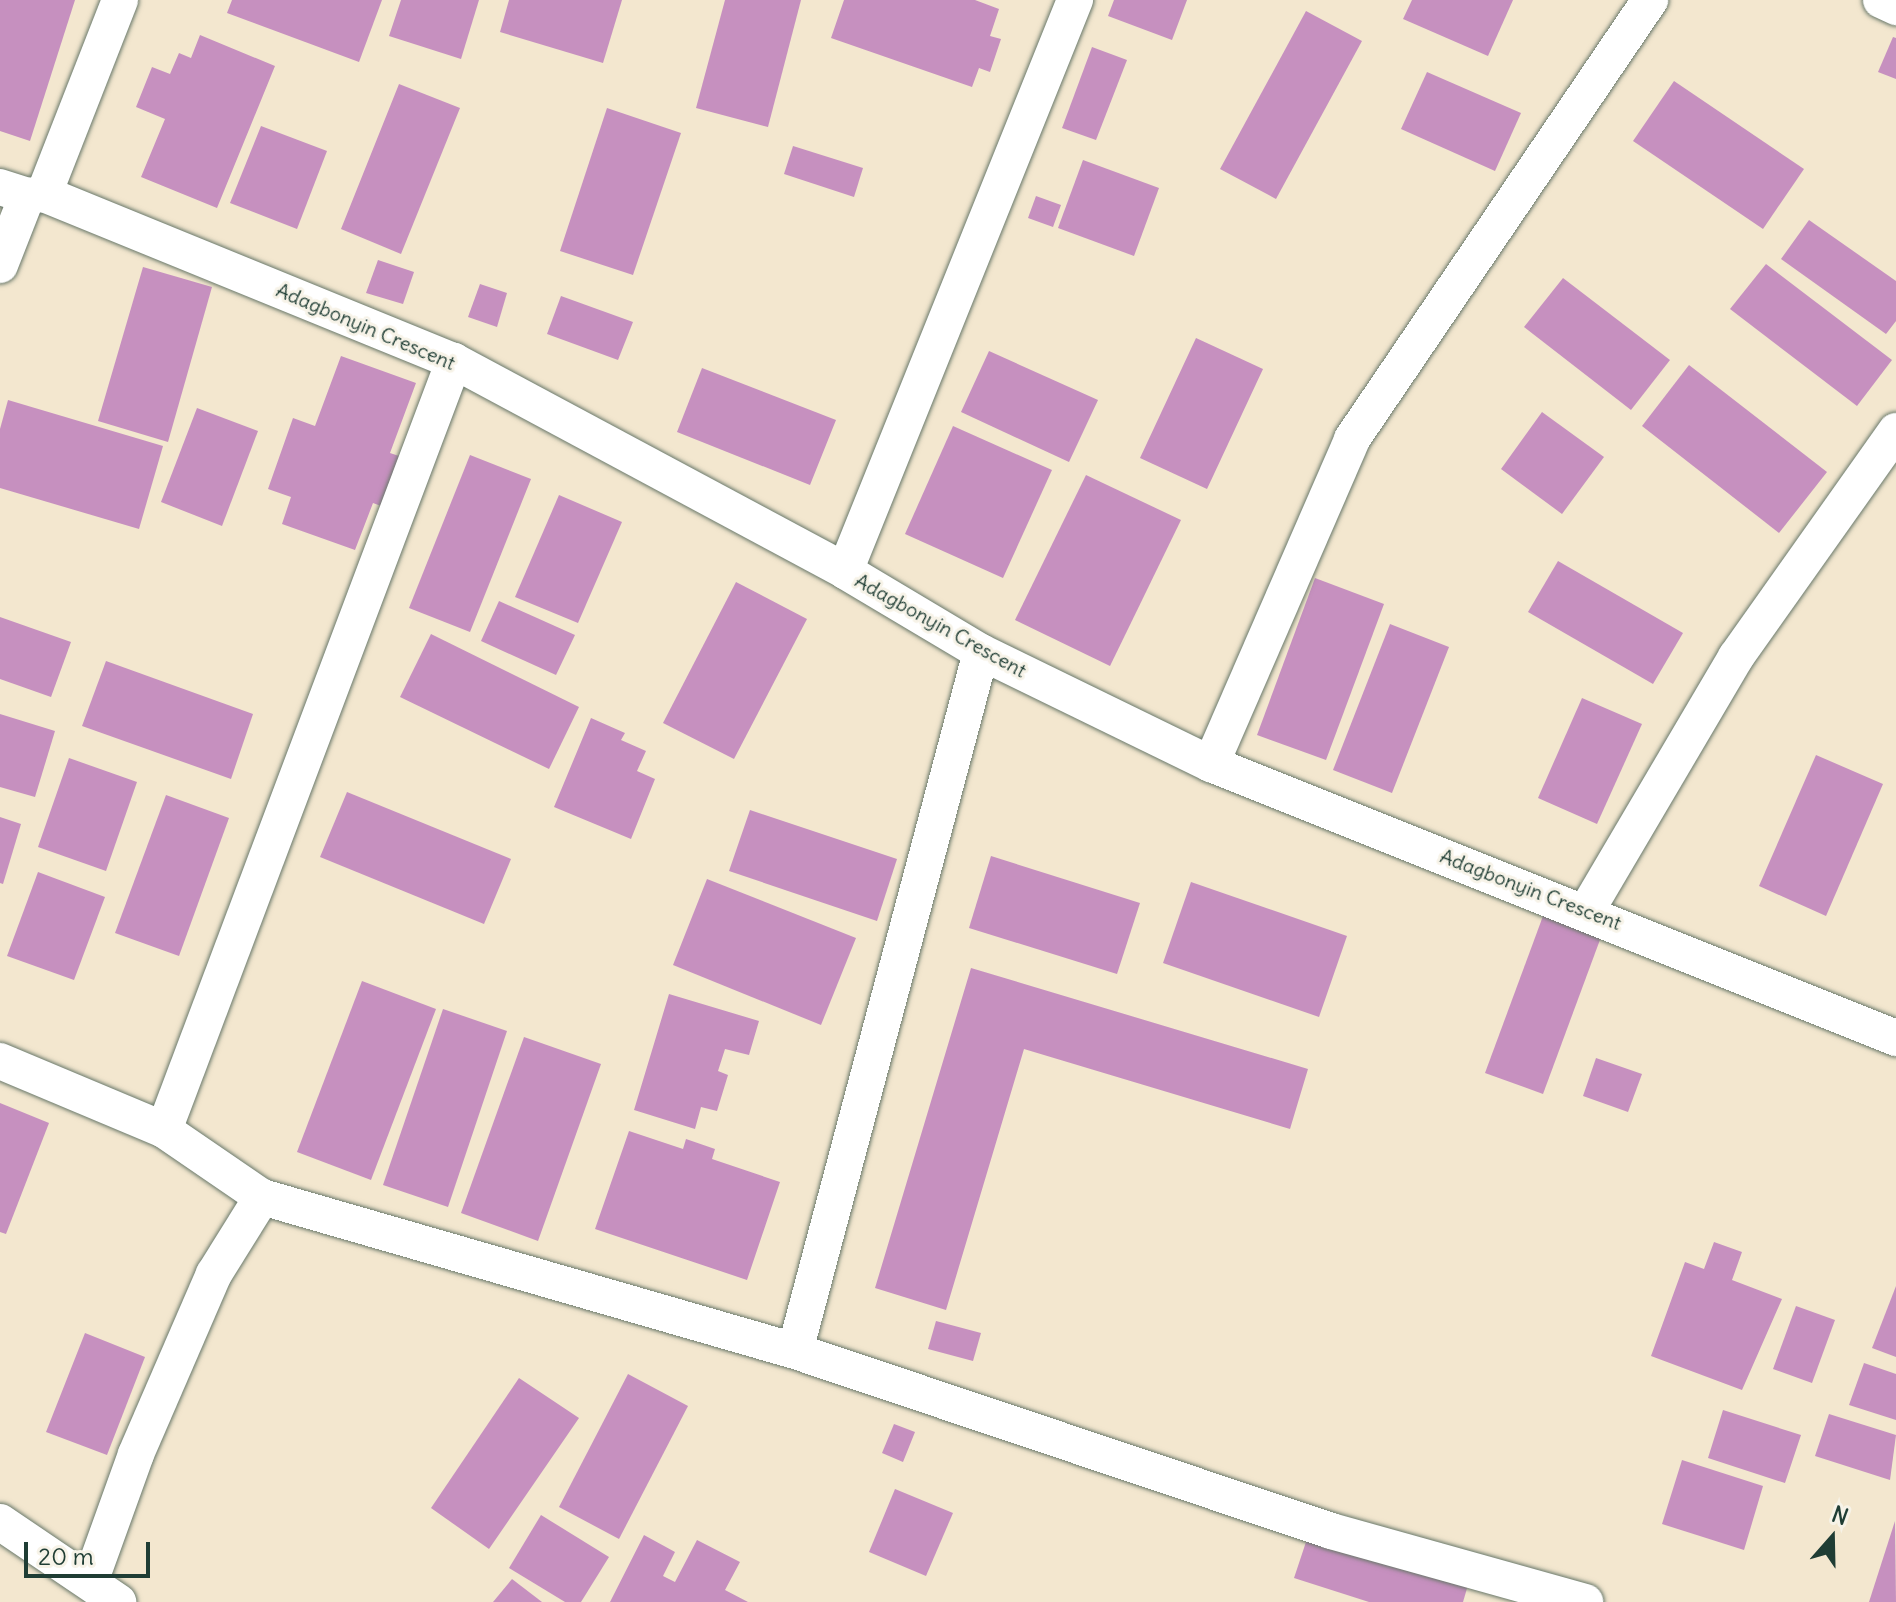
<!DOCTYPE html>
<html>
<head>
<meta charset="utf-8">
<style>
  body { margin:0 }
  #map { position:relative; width:1896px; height:1602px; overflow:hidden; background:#f3e7cf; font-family:Delius,sans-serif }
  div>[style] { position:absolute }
  .building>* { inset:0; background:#c690bf }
  .roads { filter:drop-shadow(0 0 2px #69786a) drop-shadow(0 0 2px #69786a) }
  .minor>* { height:36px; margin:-18px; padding:0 18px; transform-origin:18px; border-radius:18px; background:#fff }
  span { translate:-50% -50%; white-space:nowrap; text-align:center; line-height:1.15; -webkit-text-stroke:6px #f7f3e8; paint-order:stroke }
  .street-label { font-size:20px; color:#1f3d34 }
  .north { position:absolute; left:1792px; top:1498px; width:80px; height:80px; -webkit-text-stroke:6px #f7f3e8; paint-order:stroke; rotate:20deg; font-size:22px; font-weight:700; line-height:32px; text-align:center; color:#1f3d34 }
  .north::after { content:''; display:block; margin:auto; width:28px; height:36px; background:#1f3d34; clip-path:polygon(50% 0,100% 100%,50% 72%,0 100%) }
  .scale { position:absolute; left:24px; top:1542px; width:126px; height:36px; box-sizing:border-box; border:4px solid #1f3d34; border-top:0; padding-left:10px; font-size:24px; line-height:28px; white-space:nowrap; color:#1f3d34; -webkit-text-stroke:6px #f7f3e8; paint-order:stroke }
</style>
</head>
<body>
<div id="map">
  <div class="building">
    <i style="clip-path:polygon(0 0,75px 0,30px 141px,0 131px)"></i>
    <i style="clip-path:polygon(232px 0,382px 0,359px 62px,227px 13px)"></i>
    <i style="clip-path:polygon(401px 0,479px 0,461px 59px,389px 36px)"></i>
    <i style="clip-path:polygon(509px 0,622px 0,603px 63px,500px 32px)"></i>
    <i style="clip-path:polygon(725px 0,801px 0,768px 127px,696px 108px)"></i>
    <i style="clip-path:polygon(844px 0,975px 0,999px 9px,990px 36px,1001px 39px,990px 72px,979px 68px,972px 87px,831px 38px)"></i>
    <i style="clip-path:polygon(1114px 0,1187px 0,1172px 40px,1108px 16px)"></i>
    <i style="clip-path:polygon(1412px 0,1513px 0,1488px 56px,1403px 19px)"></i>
    <i style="clip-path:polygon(1306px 11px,1362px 41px,1276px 199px,1220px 169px)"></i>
    <i style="clip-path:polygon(200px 35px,275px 66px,217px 208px,141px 177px,165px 119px,136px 107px,152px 67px,170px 74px,179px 53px,191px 58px)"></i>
    <i style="clip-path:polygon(1893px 37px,1896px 38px,1896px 79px,1878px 72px)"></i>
    <i style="clip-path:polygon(1092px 47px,1127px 60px,1096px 140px,1062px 128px)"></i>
    <i style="clip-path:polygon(1427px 72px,1521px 113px,1495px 171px,1401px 129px)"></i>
    <i style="clip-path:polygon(1674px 81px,1804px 169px,1763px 229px,1633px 141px)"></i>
    <i style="clip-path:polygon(399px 84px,460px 108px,401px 254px,341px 229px)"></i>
    <i style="clip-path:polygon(607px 108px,681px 133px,633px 275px,560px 251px)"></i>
    <i style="clip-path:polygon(261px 126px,327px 151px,297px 229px,230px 203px)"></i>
    <i style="clip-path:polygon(793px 146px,863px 168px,854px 197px,784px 174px)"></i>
    <i style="clip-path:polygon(1083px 160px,1159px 188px,1134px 256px,1058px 228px)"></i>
    <i style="clip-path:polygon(1036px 196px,1061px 205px,1053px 227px,1028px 218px)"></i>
    <i style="clip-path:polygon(1809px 220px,1896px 281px,1896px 321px,1886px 334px,1781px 259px)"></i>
    <i style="clip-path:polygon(378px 260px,414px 272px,403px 304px,366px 293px)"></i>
    <i style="clip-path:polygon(1766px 264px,1892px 360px,1857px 406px,1730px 309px)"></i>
    <i style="clip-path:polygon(143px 267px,212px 287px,168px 442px,98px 421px)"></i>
    <i style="clip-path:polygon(1563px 278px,1670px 360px,1631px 410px,1524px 327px)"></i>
    <i style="clip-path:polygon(480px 284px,507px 293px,497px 327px,468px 317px)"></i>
    <i style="clip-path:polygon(561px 296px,633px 322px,618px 360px,547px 334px)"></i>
    <i style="clip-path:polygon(1196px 338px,1263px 369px,1207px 489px,1140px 458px)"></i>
    <i style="clip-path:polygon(989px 351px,1098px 400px,1069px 462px,961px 412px)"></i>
    <i style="clip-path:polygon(341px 356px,416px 383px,390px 453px,399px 456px,381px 506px,373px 503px,355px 550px,282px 524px,291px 497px,268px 489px,293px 418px,315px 426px)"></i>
    <i style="clip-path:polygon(1689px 365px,1827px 472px,1779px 533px,1642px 426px)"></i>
    <i style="clip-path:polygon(702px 368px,836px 420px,810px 485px,677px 432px)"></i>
    <i style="clip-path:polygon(8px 400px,163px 446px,139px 529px,0 488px,0 429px)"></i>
    <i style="clip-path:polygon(197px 408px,258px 431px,222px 526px,161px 502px)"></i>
    <i style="clip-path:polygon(1542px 412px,1604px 457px,1562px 514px,1501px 469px)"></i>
    <i style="clip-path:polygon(953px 426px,1052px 470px,1003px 578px,905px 534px)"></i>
    <i style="clip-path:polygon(470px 455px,531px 479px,470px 632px,409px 608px)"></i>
    <i style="clip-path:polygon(1086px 475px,1181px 520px,1110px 666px,1015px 620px)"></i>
    <i style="clip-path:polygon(559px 495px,622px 522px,578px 623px,515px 597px)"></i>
    <i style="clip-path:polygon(1558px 561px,1683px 633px,1653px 684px,1528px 612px)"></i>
    <i style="clip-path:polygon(1315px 578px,1384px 604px,1326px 760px,1257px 735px)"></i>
    <i style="clip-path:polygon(736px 582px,807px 619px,734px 759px,663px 723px)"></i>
    <i style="clip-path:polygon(499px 601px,575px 635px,556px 675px,481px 641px)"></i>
    <i style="clip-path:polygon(0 617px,71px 642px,51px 697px,0 679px)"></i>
    <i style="clip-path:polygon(1390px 624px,1449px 647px,1392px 793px,1333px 770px)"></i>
    <i style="clip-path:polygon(431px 634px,579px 707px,549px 769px,400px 697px)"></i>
    <i style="clip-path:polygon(106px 661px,253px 714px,231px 779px,82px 726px)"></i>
    <i style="clip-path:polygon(1582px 698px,1642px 724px,1597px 824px,1538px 798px)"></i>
    <i style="clip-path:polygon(0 714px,55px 731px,35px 797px,0 787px)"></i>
    <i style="clip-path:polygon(591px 718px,625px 733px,621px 740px,646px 751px,637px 771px,655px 779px,631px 839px,554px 807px)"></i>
    <i style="clip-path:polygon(1816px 755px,1883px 784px,1826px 916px,1759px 886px)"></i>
    <i style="clip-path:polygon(69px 758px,137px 782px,106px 871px,38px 847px)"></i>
    <i style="clip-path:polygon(347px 792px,511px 859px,484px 924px,320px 857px)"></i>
    <i style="clip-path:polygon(166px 795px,229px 818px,179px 956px,115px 933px)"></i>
    <i style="clip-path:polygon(750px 810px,897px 859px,877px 921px,729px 871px)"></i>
    <i style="clip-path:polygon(0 817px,21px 824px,3px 884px,0 883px)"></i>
    <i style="clip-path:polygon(991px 856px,1140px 903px,1117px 974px,969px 928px)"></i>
    <i style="clip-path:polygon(38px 872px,105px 897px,74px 980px,7px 956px)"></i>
    <i style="clip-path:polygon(707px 879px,856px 938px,821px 1025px,673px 965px)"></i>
    <i style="clip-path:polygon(1191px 882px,1347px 936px,1319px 1017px,1163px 963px)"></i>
    <i style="clip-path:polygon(1543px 916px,1601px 937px,1543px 1094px,1485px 1073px)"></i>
    <i style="clip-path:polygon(971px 968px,1308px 1069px,1290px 1129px,1024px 1049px,946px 1310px,875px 1288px)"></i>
    <i style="clip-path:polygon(362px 981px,436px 1009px,371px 1180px,297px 1152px)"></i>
    <i style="clip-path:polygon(669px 994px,759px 1021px,749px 1055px,725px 1049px,718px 1071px,728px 1075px,717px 1111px,701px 1107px,695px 1129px,634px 1110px)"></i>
    <i style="clip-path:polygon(443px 1009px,507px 1031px,448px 1207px,383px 1185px)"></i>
    <i style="clip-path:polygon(524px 1037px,601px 1064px,538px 1241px,461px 1213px)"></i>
    <i style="clip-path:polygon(1596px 1058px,1642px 1074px,1628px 1112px,1583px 1096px)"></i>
    <i style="clip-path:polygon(0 1103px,49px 1123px,6px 1234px,0 1232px)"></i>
    <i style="clip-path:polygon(629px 1131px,683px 1149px,686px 1139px,715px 1149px,712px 1159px,780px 1182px,747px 1280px,595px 1229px)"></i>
    <i style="clip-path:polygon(1714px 1242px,1742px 1252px,1732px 1280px,1782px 1299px,1742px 1390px,1651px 1356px,1685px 1262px,1704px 1269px)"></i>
    <i style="clip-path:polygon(1896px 1286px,1896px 1357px,1872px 1348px)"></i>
    <i style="clip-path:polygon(1796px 1306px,1835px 1320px,1812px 1383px,1773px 1369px)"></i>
    <i style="clip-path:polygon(936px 1321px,981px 1333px,973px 1361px,928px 1349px)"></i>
    <i style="clip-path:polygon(85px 1333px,145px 1357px,107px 1455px,46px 1432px)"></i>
    <i style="clip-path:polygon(1864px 1363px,1896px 1374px,1896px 1420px,1849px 1405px)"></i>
    <i style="clip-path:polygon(628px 1374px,688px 1406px,619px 1539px,559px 1507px)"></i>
    <i style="clip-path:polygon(519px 1378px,579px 1418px,489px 1549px,431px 1508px)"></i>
    <i style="clip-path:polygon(1723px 1410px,1801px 1435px,1785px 1483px,1708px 1458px)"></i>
    <i style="clip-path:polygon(1829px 1414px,1896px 1435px,1890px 1480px,1815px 1456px)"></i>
    <i style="clip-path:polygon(894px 1424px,915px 1432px,903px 1462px,882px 1453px)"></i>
    <i style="clip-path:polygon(1682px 1460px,1763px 1486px,1744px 1550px,1662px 1524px)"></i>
    <i style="clip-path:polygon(895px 1489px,953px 1513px,926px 1576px,869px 1552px)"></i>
    <i style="clip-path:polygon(541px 1515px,609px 1557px,581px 1602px,565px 1602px,509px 1568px)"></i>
    <i style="clip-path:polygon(1895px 1521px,1896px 1602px,1869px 1602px)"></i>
    <i style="clip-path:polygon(1309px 1533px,1468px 1585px,1463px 1602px,1369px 1602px,1294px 1578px)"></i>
    <i style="clip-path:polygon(644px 1535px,675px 1552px,663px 1576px,675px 1582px,697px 1540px,740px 1562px,725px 1590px,748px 1602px,610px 1602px)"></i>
    <i style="clip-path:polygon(512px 1579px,542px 1602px,493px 1602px)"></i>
  </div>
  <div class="roads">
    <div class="minor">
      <i style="left:1881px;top:0;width:17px;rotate:25deg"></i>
      <i style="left:0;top:187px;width:28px;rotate:18deg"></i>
      <i style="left:27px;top:196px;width:17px;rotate:-7deg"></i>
      <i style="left:44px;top:194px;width:443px;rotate:22.2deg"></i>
      <i style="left:454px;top:361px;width:444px;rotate:28.2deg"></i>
      <i style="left:845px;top:571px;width:158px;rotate:30.8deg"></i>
      <i style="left:981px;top:652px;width:256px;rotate:26deg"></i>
      <i style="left:1211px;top:764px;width:738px;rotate:21.8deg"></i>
      <i style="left:44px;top:194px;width:208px;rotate:-68.6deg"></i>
      <i style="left:0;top:265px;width:74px;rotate:-68.6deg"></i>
      <i style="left:845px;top:571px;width:616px;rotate:-68.06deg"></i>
      <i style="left:1211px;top:764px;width:354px;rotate:-66.5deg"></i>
      <i style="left:1352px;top:439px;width:531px;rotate:-55.83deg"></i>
      <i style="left:1587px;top:910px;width:294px;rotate:-59.5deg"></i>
      <i style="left:1736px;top:657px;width:277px;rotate:-54.7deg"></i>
      <i style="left:0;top:1061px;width:178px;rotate:22.8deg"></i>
      <i style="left:164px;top:1130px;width:119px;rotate:34.4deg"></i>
      <i style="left:262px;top:1197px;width:555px;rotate:16.12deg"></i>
      <i style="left:795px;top:1351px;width:565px;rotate:18.56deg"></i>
      <i style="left:1331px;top:1531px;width:264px;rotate:15.6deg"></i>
      <i style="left:164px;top:1130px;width:822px;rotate:-69.34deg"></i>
      <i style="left:795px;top:1351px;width:723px;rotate:-75.1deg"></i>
      <i style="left:0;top:1522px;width:143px;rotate:34.1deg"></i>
      <i style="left:90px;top:1582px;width:136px;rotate:-70.2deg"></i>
      <i style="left:136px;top:1454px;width:196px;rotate:-66.6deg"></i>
      <i style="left:214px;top:1274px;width:91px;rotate:-58.1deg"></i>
    </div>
  </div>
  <div class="street-label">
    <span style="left:366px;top:326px;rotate:23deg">Adagbonyin Crescent</span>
    <span style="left:941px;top:625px;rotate:29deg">Adagbonyin Crescent</span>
    <span style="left:1531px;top:889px;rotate:21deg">Adagbonyin Crescent</span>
  </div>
  <div class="north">N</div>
  <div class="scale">20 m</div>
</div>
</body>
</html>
